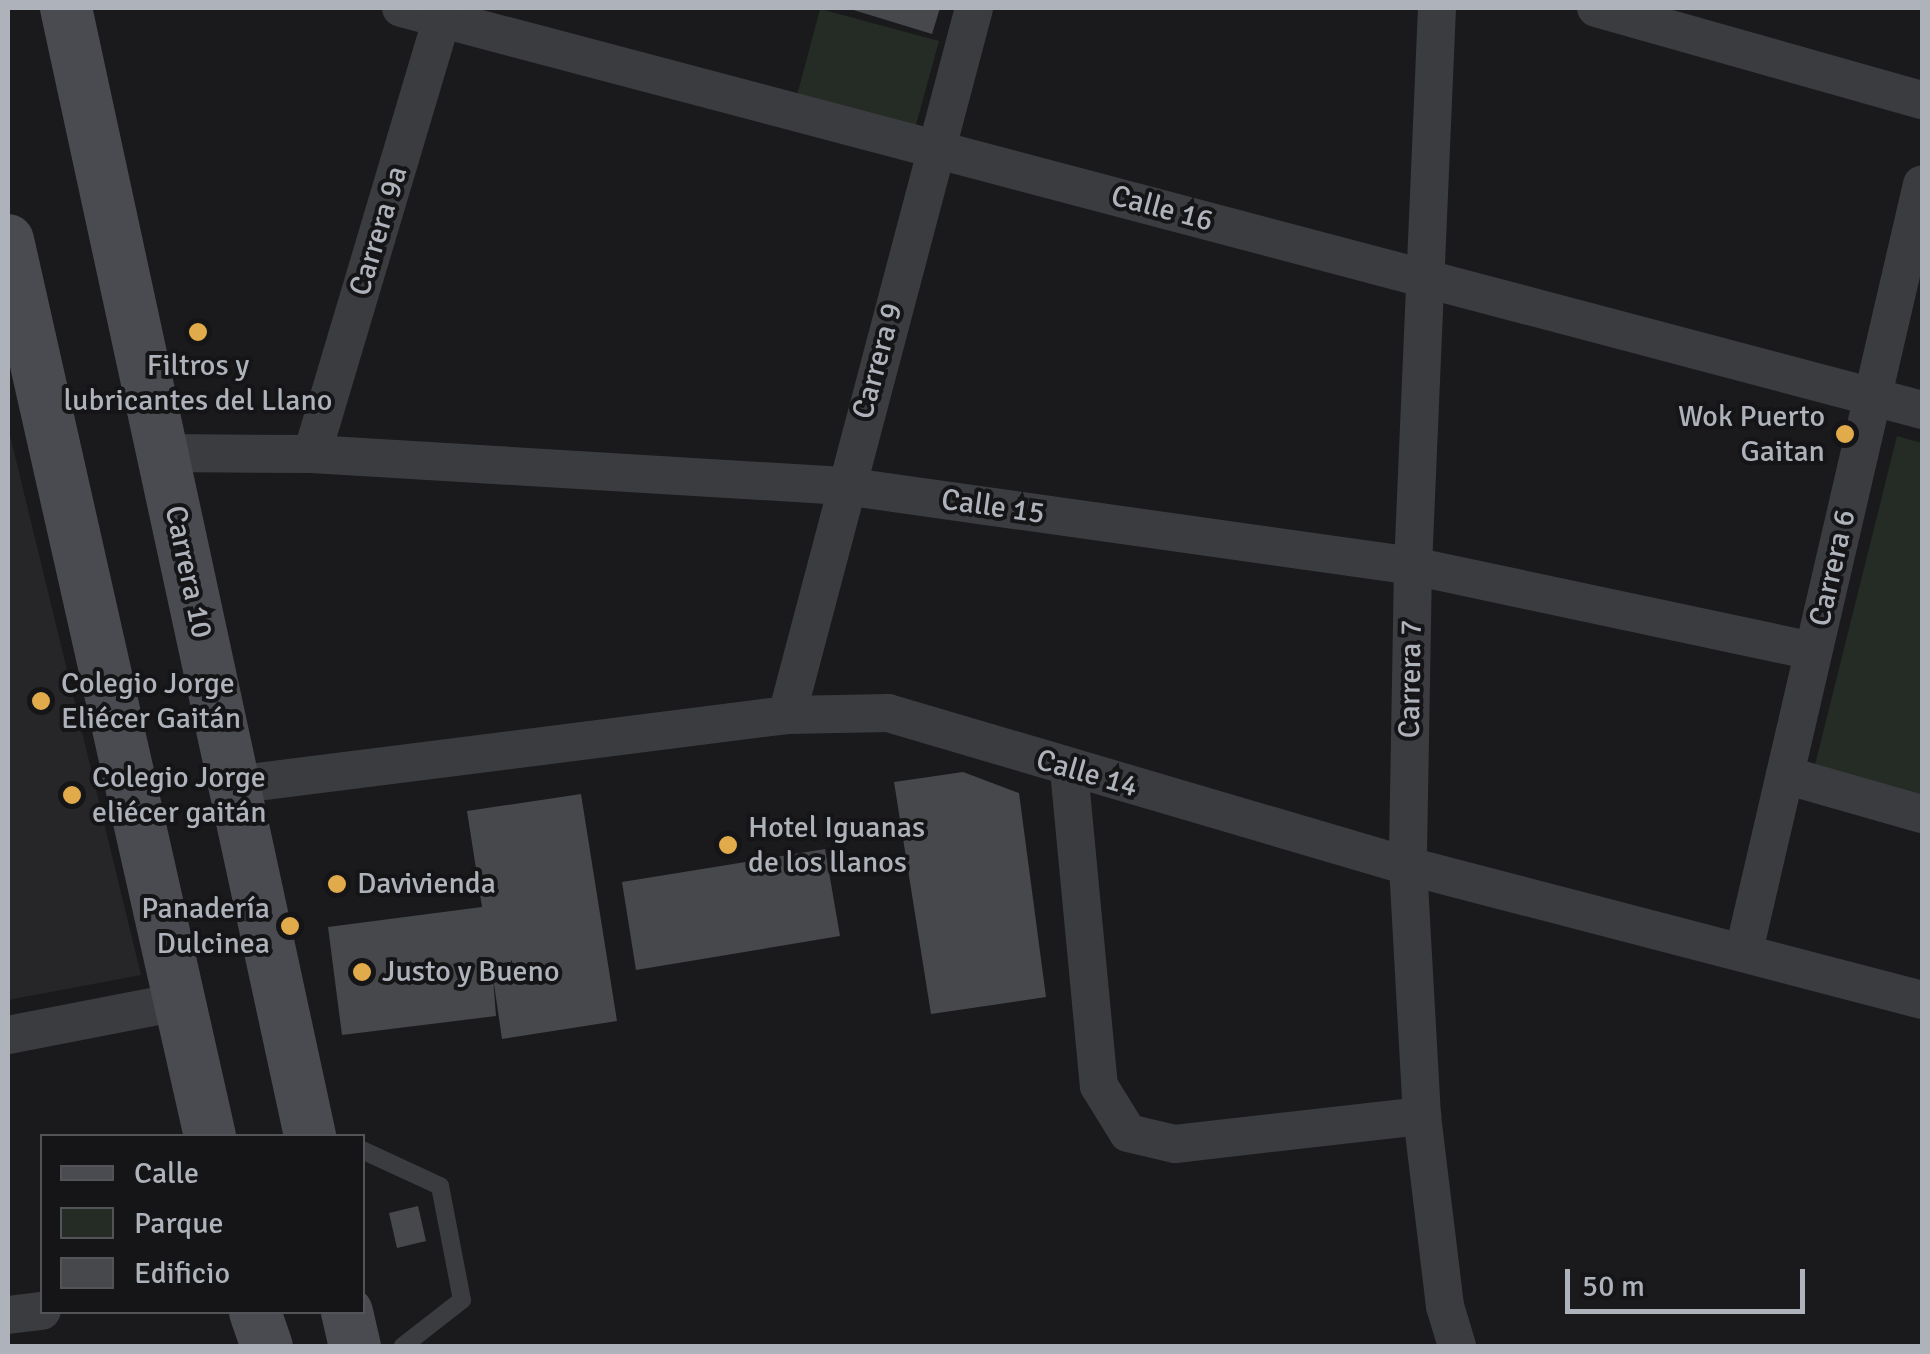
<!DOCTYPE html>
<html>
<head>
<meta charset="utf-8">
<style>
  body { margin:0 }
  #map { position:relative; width:1930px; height:1354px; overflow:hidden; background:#1a1a1c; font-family:Signika,sans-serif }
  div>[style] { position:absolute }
  .built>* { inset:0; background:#262629 }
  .green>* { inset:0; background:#242c25 }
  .building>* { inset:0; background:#47484c }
  .lane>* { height:18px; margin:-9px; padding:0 9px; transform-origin:9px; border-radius:9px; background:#3b3c40 }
  .street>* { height:38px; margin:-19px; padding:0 19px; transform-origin:19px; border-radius:19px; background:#3b3c40 }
  .secondary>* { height:52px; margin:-26px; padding:0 26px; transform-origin:26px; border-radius:26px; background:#494b50 }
  .dots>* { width:28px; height:28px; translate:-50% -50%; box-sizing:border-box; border:5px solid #151517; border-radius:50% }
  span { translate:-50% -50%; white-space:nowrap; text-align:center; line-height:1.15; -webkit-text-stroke:8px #151517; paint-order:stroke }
  .street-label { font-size:30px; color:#aeb2ba }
  .poi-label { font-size:30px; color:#aeb2ba }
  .right { translate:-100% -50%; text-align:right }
  .left { translate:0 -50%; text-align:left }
  .frame { position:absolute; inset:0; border:10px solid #aeb2ba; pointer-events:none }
  .legend { position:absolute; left:40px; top:1134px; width:325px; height:180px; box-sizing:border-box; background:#151517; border:2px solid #525458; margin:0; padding:12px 18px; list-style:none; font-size:30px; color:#aeb2ba }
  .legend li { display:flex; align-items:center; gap:20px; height:50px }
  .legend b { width:50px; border:2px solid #525458 }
  .scale { position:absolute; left:1565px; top:1269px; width:240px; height:45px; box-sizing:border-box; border:5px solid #aeb2ba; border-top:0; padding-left:12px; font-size:30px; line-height:35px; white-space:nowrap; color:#aeb2ba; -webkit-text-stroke:8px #151517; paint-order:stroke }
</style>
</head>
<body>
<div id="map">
  <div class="built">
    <i style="clip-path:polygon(8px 427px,141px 975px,8px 1000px)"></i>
  </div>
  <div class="green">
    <i style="clip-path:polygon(820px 9px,939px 41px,914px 132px,796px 99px)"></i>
    <i style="clip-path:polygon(1897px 436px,1922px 443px,1922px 796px,1814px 769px)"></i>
  </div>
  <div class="building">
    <i style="clip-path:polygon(847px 8px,940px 8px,932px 34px)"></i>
    <i style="clip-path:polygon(963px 772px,1019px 793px,1046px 997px,931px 1014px,894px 782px)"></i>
    <i style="clip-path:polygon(581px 794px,617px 1021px,502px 1039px,493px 977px,496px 1016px,342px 1035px,328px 927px,482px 907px,467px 811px)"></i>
    <i style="clip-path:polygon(825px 849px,840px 936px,636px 970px,622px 882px)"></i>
    <i style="clip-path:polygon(418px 1206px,426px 1241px,397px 1248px,389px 1213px)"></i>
  </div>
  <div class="lane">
    <i style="left:362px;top:1150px;width:86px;rotate:24.8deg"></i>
    <i style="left:440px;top:1186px;width:116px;rotate:79.1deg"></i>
    <i style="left:462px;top:1300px;width:75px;rotate:142.1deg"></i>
  </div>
  <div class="street">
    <i style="left:401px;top:8px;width:1573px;rotate:14.8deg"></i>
    <i style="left:1437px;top:8px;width:559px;rotate:92.46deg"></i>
    <i style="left:1413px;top:566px;width:300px;rotate:91deg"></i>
    <i style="left:1408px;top:866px;width:250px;rotate:86.8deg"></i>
    <i style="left:1422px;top:1116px;width:191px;rotate:83.1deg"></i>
    <i style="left:1445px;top:1306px;width:42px;rotate:73.3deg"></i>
    <i style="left:1596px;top:8px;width:339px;rotate:15.8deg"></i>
    <i style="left:163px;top:453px;width:149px;rotate:0.4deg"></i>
    <i style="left:312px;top:454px;width:533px;rotate:3.44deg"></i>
    <i style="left:844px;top:486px;width:575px;rotate:8deg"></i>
    <i style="left:1413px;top:566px;width:409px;rotate:12deg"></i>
    <i style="left:312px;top:454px;width:465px;rotate:-73.4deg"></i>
    <i style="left:787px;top:715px;width:731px;rotate:-75.18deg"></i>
    <i style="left:1069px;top:770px;width:317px;rotate:84.6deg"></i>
    <i style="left:1099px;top:1086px;width:55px;rotate:58.3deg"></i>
    <i style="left:1128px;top:1133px;width:48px;rotate:13.2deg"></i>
    <i style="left:1175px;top:1144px;width:249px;rotate:-6.5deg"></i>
    <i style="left:1785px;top:775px;width:142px;rotate:15.9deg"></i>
    <i style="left:234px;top:785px;width:557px;rotate:-7.21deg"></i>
    <i style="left:787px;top:715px;width:101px;rotate:-1.1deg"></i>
    <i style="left:888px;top:713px;width:542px;rotate:16.4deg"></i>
    <i style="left:1408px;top:866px;width:531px;rotate:14.61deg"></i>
    <i style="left:1744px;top:951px;width:787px;rotate:-76.93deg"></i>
    <i style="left:8px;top:1035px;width:173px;rotate:-11deg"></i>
    <i style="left:8px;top:1315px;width:34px;rotate:-7deg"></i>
  </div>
  <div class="secondary">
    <i style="left:66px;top:8px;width:1154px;rotate:77.79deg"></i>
    <i style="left:8px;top:240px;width:918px;rotate:77.3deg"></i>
    <i style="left:255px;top:1312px;width:36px;rotate:71deg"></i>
    <i style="left:347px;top:1312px;width:35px;rotate:77deg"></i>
  </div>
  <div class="dots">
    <i style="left:198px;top:332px;background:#e1ab4c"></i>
    <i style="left:1845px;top:434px;background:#e1ab4c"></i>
    <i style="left:41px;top:701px;background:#e1ab4c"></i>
    <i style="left:72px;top:795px;background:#e1ab4c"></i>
    <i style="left:728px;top:845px;background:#e1ab4c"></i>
    <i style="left:337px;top:884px;background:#e1ab4c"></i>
    <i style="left:290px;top:926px;background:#e1ab4c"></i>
    <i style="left:362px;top:972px;background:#e1ab4c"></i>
  </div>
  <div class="street-label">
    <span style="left:1162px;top:209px;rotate:15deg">Calle 16</span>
    <span style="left:379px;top:231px;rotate:-73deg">Carrera 9a</span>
    <span style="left:878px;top:361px;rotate:-75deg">Carrera 9</span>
    <span style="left:993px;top:507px;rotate:8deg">Calle 15</span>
    <span style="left:1833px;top:568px;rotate:-77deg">Carrera 6</span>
    <span style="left:188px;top:572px;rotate:78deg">Carrera 10</span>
    <span style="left:1411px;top:679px;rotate:-89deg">Carrera 7</span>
    <span style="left:1087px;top:774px;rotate:16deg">Calle 14</span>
  </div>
  <div class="poi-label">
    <span style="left:198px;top:383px">Filtros y<br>lubricantes del Llano</span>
    <span class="right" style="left:1825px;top:434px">Wok Puerto<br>Gaitan</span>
    <span class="left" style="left:61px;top:701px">Colegio Jorge<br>Eliécer Gaitán</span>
    <span class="left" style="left:92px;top:795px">Colegio Jorge<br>eliécer gaitán</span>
    <span class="left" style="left:748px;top:845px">Hotel Iguanas<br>de los llanos</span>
    <span class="left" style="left:357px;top:884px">Davivienda</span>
    <span class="right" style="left:270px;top:926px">Panadería<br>Dulcinea</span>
    <span class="left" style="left:382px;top:972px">Justo y Bueno</span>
  </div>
  <div class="frame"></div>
  <ul class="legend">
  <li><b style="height:12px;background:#494b50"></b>Calle</li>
  <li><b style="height:28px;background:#242c25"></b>Parque</li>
  <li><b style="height:28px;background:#47484c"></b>Edificio</li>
  </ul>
  <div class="scale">50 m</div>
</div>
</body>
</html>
